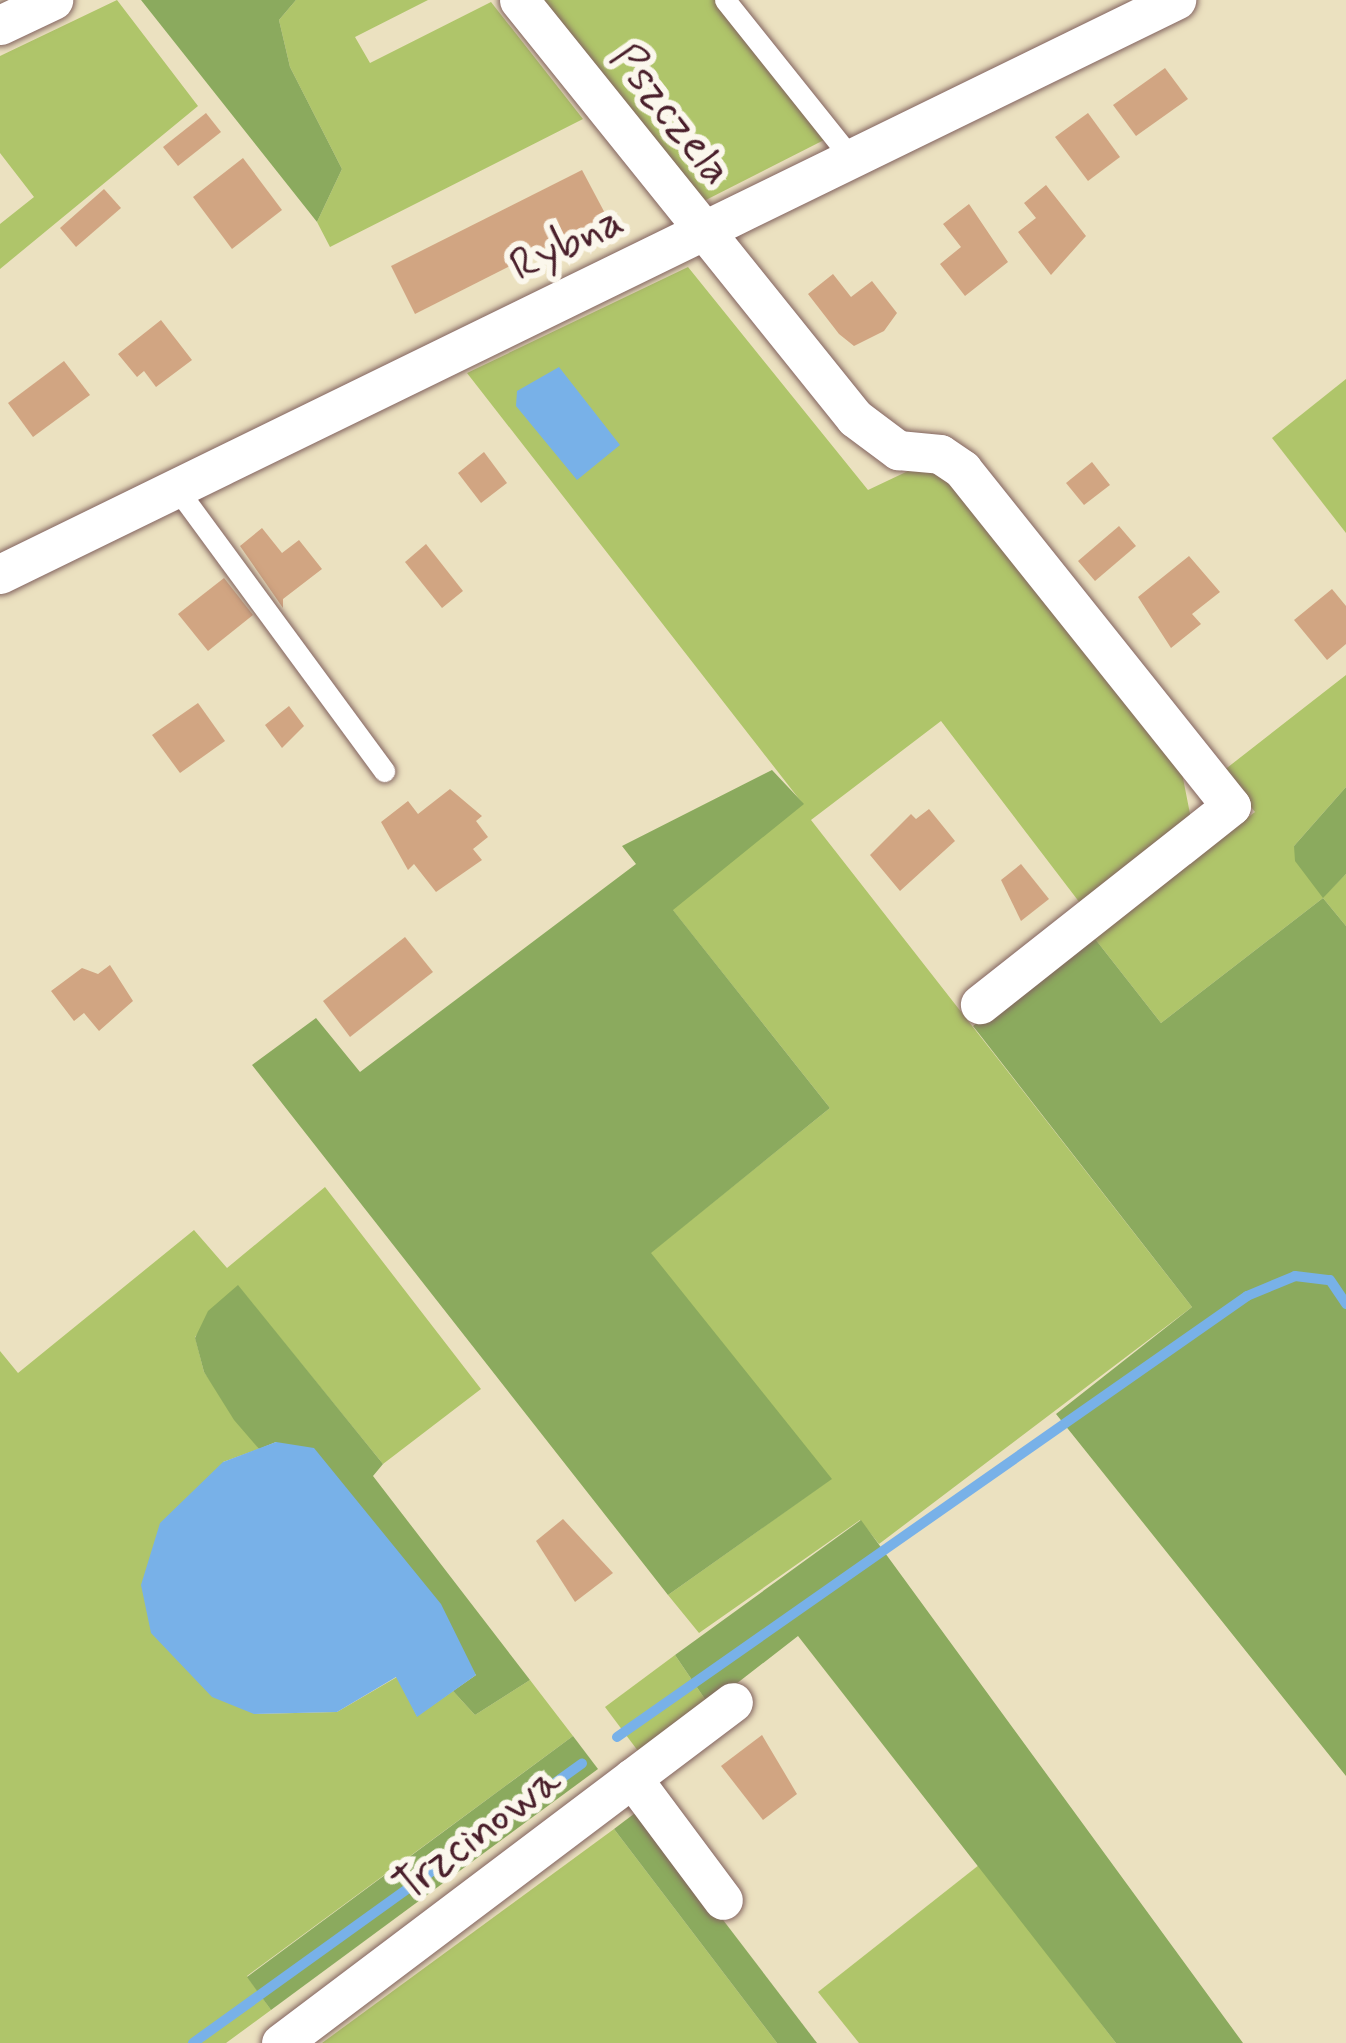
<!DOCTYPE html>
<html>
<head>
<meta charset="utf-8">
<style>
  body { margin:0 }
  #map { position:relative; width:1346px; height:2043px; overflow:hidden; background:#ebe1c0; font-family:Mynerve,sans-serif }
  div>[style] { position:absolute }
  .green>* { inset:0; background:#afc56a }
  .forest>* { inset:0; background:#8baa5e }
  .water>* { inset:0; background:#78b1e8 }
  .stream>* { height:10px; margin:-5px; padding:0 5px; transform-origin:5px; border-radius:5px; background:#78b1e8 }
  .building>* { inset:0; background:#d1a582 }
  .roads { filter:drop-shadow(0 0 3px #82635f) drop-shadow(0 0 3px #82635f) }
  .lane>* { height:21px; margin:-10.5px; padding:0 10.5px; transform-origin:10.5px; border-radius:10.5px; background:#fff }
  .street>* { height:39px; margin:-19.5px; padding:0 19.5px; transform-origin:19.5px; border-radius:19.5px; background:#fff }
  span { translate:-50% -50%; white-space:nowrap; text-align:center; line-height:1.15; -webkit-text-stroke:12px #fbf7ec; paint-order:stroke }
  .street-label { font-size:45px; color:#4a1f2b }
</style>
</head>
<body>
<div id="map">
  <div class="green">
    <i style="clip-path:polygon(117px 0,198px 106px,0 269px,0 224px,34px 197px,0 153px,0 56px)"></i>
    <i style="clip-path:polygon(296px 0,428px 0,355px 37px,370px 63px,491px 2px,583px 119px,330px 247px,317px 222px,342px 169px,290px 67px,279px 20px)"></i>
    <i style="clip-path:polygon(537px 0,715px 0,826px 139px,698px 204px)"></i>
    <i style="clip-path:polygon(688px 267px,868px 490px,925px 463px,946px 469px,1182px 773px,1192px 824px,1083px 907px,941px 721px,811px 820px,1192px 1307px,879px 1544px,860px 1520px,699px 1633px,668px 1595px,831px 1479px,650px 1253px,830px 1108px,672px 909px,803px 804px,467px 373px)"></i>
    <i style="clip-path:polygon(1346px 379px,1346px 533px,1272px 438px)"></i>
    <i style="clip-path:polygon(1346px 675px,1346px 787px,1294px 846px,1323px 897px,1346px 874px,1346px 926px,1323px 898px,1161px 1023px,1092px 935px,1255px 812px,1223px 771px)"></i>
    <i style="clip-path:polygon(325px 1187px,481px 1389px,383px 1464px,238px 1286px,195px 1337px,204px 1372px,259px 1449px,223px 1462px,254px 1714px,337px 1712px,397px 1677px,417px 1716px,453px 1691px,475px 1715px,530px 1680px,573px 1736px,247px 1976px,271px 2010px,226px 2043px,0 2043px,0 1351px,18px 1373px,194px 1230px,227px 1268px)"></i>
    <i style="clip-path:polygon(675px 1655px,709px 1705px,641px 1755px,605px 1707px)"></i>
    <i style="clip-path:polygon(614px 1829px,777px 2043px,322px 2043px)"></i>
    <i style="clip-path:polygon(979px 1865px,1116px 2043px,859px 2043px,818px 1992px)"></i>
  </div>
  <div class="forest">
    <i style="clip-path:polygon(141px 0,296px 0,279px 20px,290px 67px,342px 169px,317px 222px)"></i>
    <i style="clip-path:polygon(772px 770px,804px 804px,673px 910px,830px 1108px,651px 1253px,832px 1479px,668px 1595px,252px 1065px,316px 1018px,360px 1072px,636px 864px,622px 846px)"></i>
    <i style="clip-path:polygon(1346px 787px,1346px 874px,1323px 898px,1346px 926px,1346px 1776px,1056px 1414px,1192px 1307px,973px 1026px,1092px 935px,1161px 1023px,1323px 898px,1295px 861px,1294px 846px)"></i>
    <i style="clip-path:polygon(238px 1285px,383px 1464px,373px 1476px,530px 1680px,475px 1715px,453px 1691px,476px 1675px,276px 1442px,259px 1449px,234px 1420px,204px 1372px,195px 1338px,208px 1311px)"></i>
    <i style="clip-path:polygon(861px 1520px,1243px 2043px,1116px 2043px,798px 1636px,709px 1705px,675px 1655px)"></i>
    <i style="clip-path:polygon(573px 1736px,598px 1769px,271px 2010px,247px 1977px)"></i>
    <i style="clip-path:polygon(639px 1810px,817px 2043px,777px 2043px,614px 1829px)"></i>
  </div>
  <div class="water">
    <i style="clip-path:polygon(559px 367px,620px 445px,577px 480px,516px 406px,517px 391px)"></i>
    <i style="clip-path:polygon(276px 1442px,314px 1448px,441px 1604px,476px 1675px,417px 1717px,396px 1677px,337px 1712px,254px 1714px,212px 1697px,151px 1633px,141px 1585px,160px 1523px,223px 1462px)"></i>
  </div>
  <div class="stream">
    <i style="left:617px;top:1737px;width:769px;rotate:-34.99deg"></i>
    <i style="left:1247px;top:1296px;width:52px;rotate:-22.6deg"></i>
    <i style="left:1295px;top:1276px;width:35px;rotate:7deg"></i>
    <i style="left:1330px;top:1280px;width:29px;rotate:56deg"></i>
    <i style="left:193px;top:2043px;width:479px;rotate:-35.7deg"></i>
  </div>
  <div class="building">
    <i style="clip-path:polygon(1165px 68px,1188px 99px,1136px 136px,1113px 105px)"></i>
    <i style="clip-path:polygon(206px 113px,221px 132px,178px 166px,163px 147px)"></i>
    <i style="clip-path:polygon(1088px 113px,1120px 157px,1088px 181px,1055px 137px)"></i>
    <i style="clip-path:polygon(243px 158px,282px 210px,232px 249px,193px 197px)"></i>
    <i style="clip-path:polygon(582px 170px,607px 217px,415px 314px,391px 266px)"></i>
    <i style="clip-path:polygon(1046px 185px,1086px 236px,1051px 275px,1018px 232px,1036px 218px,1024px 203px)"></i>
    <i style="clip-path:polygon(104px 189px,121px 208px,76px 247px,60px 228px)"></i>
    <i style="clip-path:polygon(969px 204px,1008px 262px,965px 296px,940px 264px,961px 247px,943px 224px)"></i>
    <i style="clip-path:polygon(833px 274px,851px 297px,872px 281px,897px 313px,884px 331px,854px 346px,839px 334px,808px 294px)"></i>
    <i style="clip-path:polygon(161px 320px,192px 360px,156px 387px,144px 371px,137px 377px,118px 354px)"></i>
    <i style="clip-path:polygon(64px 361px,90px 395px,33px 437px,8px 403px)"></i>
    <i style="clip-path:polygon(484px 452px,507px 483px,481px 503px,458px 473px)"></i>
    <i style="clip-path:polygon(1092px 462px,1110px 485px,1084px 505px,1066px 483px)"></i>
    <i style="clip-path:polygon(1119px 526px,1136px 546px,1095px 581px,1078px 561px)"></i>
    <i style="clip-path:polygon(262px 528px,282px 553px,299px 540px,322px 569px,283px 599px,283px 608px,240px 546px)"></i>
    <i style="clip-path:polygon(426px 544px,463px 591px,442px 608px,405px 562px)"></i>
    <i style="clip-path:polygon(1189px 556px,1220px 592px,1192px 614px,1201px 624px,1171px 648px,1138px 597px)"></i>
    <i style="clip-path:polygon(224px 578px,253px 615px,208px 651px,178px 614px)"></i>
    <i style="clip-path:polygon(1332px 589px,1346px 606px,1346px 644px,1327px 660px,1294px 620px)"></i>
    <i style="clip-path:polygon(198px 703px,225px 741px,180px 773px,152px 735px)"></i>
    <i style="clip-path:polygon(289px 706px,304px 726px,282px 748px,265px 725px)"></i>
    <i style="clip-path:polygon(450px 789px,482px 816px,476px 821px,488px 837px,473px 849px,482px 860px,436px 892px,414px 864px,408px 870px,381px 822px,408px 801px,418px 814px)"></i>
    <i style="clip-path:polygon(929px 809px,955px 841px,900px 891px,870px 855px,911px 814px,916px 819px)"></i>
    <i style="clip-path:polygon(1021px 864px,1049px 899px,1021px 921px,1001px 880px)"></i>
    <i style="clip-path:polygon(405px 937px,433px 972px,350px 1037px,323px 1001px)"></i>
    <i style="clip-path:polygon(110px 965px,133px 1001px,99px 1031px,84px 1013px,74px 1021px,51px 991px,82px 968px,98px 974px)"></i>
    <i style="clip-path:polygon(563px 1519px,613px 1573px,575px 1602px,536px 1541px)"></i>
    <i style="clip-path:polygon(762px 1735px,797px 1794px,763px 1820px,721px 1766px)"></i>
  </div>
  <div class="roads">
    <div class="lane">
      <i style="left:725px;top:0;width:203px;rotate:51.4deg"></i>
      <i style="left:177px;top:489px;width:350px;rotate:53.7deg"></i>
    </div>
    <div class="street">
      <i style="left:519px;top:0;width:536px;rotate:51.21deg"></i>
      <i style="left:855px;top:418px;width:54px;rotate:36.7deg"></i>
      <i style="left:898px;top:450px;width:42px;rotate:5.4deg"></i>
      <i style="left:940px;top:454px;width:27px;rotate:34deg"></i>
      <i style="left:962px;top:469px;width:431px;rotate:51.4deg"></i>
      <i style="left:1231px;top:806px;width:320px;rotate:141.7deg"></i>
      <i style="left:0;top:25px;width:59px;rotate:-25.3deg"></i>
      <i style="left:0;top:574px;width:1309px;rotate:-26.02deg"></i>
      <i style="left:632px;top:1778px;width:152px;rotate:53.3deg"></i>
      <i style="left:281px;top:2043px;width:566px;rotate:-37.03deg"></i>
    </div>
  </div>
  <div class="street-label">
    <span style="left:670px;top:115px;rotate:52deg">Pszczela</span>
    <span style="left:567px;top:244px;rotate:-26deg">Rybna</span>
    <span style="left:478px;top:1834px;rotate:-37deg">Trzcinowa</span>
  </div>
</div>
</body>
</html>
